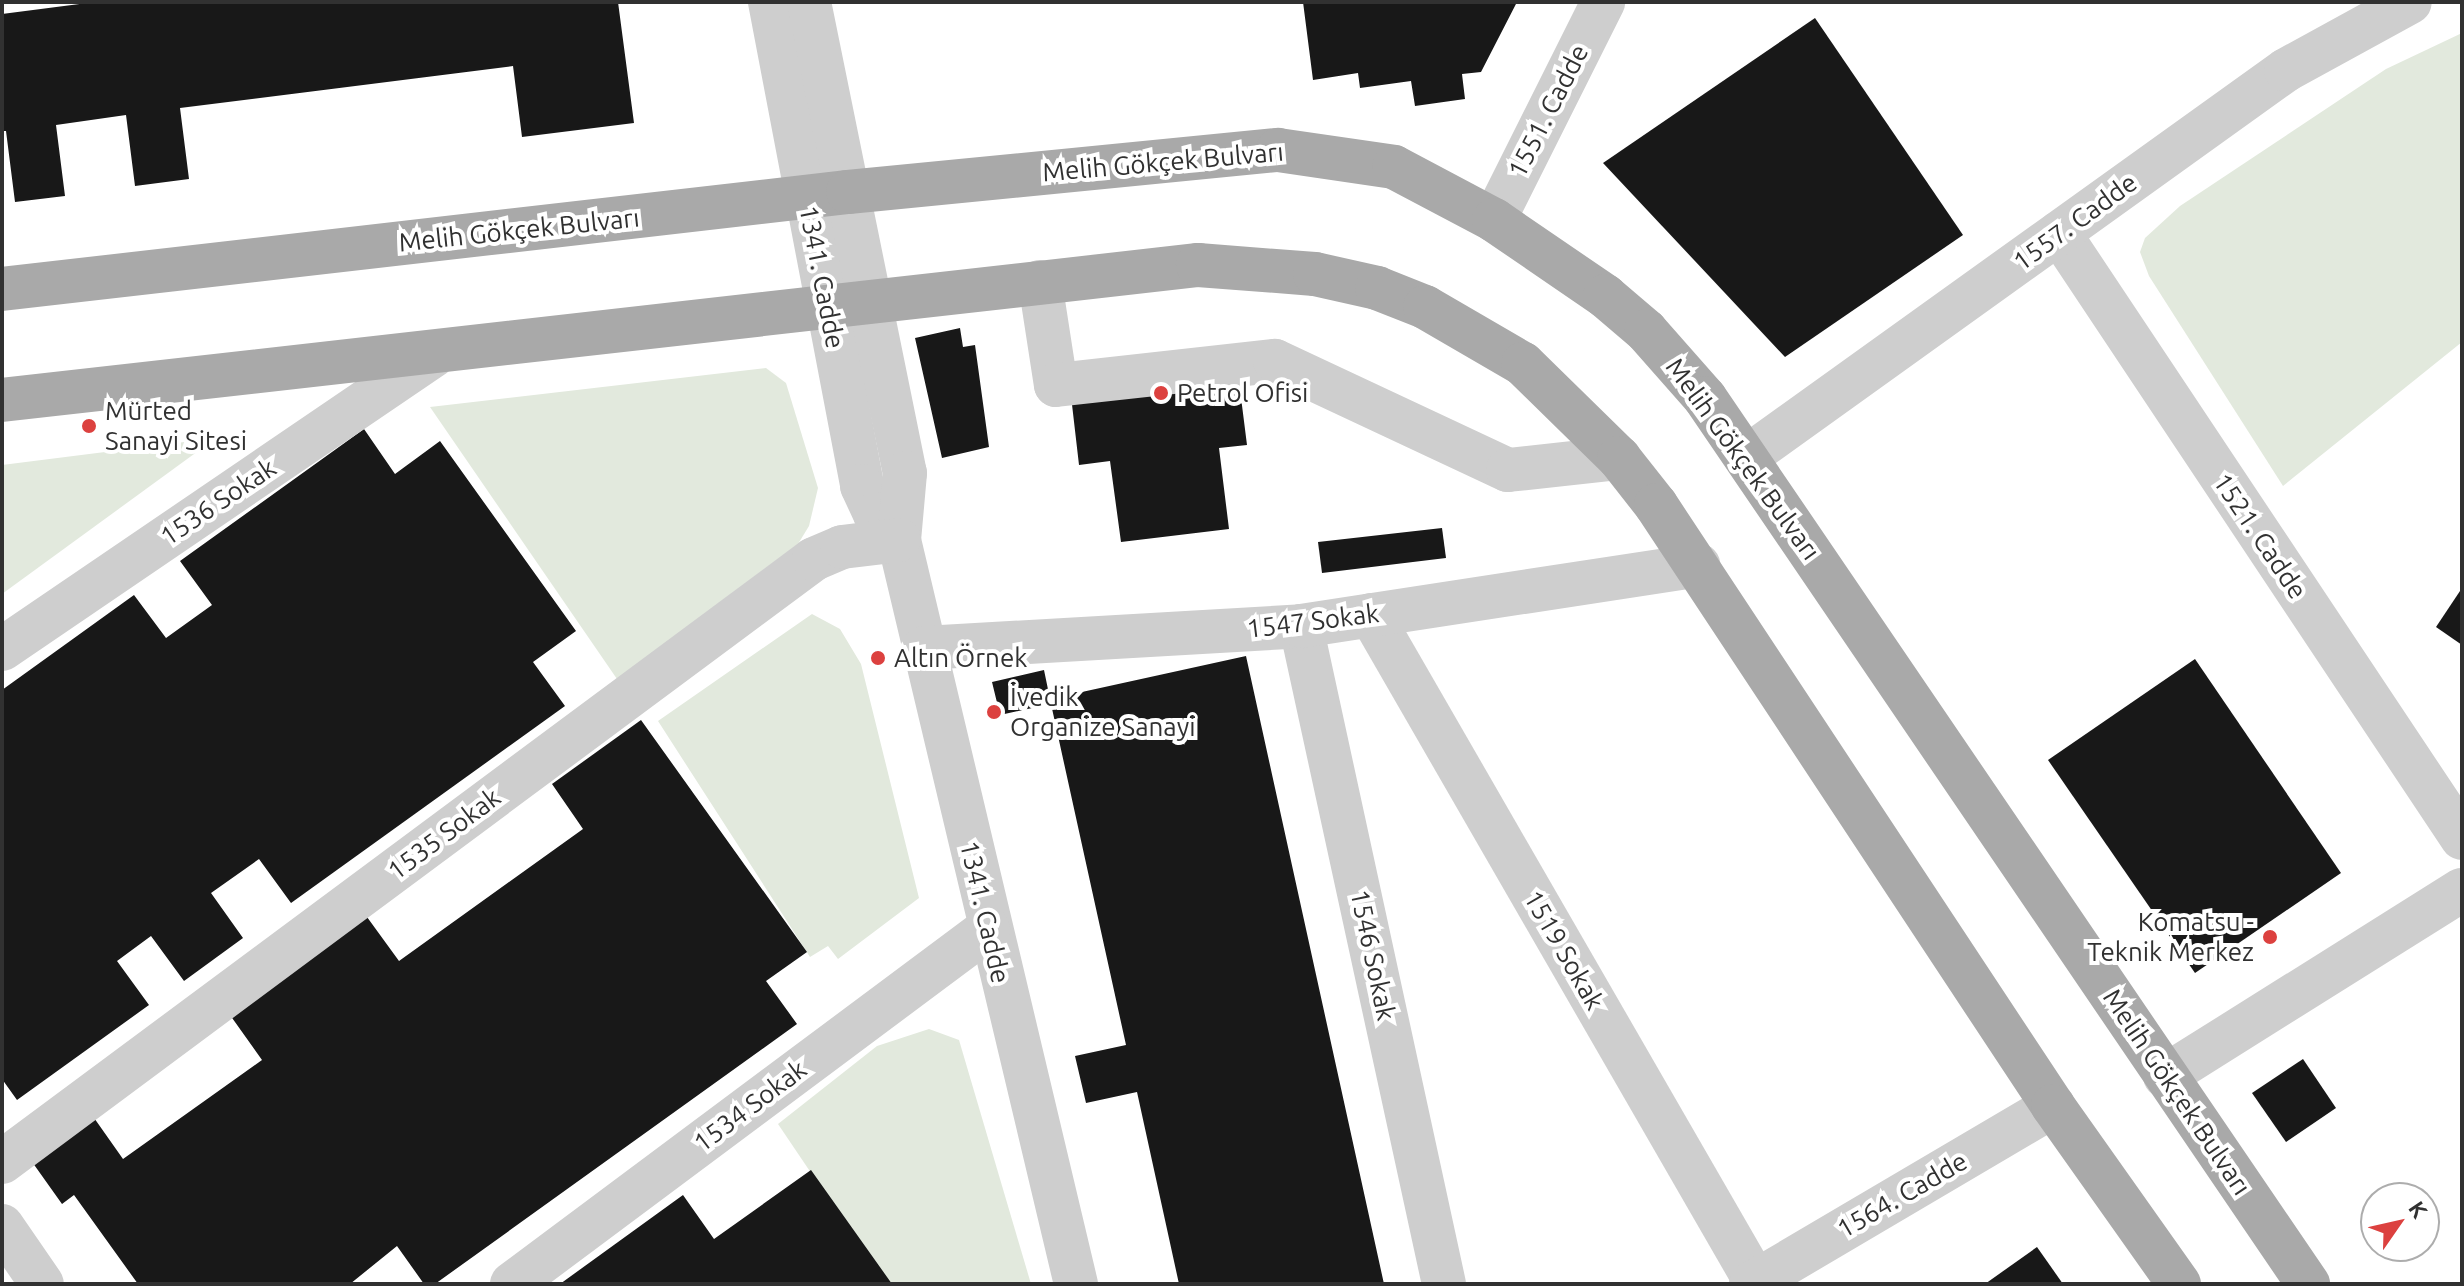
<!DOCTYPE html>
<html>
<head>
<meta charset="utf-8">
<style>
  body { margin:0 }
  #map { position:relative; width:2464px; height:1286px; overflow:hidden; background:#fff; font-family:Ubuntu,sans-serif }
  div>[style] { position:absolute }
  .green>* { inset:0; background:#e2e9dd }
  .building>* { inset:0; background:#181818 }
  .minor>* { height:44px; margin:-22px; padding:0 22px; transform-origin:22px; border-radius:22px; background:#cecece }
  .major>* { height:44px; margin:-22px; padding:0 22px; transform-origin:22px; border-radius:22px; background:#a9a9a9 }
  .dots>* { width:22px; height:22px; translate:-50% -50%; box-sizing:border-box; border:4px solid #fff; border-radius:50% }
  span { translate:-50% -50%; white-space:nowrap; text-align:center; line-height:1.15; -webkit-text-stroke:8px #fff; paint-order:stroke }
  .street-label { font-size:26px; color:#313131 }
  .poi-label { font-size:26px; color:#313131 }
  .left { translate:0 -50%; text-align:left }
  .right { translate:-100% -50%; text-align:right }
  .frame { position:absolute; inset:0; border:4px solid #313131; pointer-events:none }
  .north { position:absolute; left:2360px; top:1182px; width:80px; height:80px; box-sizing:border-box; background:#fff; border:2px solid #adadad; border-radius:50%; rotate:56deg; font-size:22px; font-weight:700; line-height:32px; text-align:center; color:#313131 }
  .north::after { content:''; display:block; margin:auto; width:28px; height:36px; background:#dc413f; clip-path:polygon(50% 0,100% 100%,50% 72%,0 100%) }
</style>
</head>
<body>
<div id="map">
  <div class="green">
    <i style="clip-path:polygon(2462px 33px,2462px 342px,2283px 486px,2149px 276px,2140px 252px,2145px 238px,2180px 206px,2386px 69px)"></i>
    <i style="clip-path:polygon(766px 368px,786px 383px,818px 488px,809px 526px,798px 544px,617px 679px,430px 407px)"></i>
    <i style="clip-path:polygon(216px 438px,2px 594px,2px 465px)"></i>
    <i style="clip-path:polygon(812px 614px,840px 629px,861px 664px,919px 898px,838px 959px,828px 946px,810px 957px,658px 721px)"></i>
    <i style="clip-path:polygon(929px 1029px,959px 1040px,1031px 1284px,886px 1284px,778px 1124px,877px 1046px)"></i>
  </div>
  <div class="building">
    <i style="clip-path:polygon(95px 2px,618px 2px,634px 123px,522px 137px,513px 66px,180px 108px,189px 179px,135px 186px,126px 115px,56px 125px,65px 196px,15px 202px,6px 131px,2px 131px,2px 14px)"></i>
    <i style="clip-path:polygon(1303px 2px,1517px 2px,1481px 72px,1462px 74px,1465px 99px,1415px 106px,1411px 81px,1360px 88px,1358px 73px,1313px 80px)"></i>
    <i style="clip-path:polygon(1815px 18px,1963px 235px,1785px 357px,1603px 163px)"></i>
    <i style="clip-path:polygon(960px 328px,963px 347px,975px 345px,989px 447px,942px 458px,915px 338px)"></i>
    <i style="clip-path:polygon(1235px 350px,1247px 445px,1219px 448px,1229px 529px,1121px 542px,1110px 461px,1079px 465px,1068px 370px)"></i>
    <i style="clip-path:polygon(364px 429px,395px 474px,440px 441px,576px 631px,533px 662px,565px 706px,291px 903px,259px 859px,211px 893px,243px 938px,184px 981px,151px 936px,117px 961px,149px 1005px,17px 1100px,2px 1079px,2px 690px,134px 595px,166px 638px,212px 605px,180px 561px)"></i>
    <i style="clip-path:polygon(1442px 528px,1446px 558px,1322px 573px,1318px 542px)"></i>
    <i style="clip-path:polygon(2462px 588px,2462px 645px,2436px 627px)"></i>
    <i style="clip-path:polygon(1246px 656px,1384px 1284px,1179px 1284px,1137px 1092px,1086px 1103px,1075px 1056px,1126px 1045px,1051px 704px,1000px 715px,992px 682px,1044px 670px,1050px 699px)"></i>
    <i style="clip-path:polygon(2195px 659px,2341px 873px,2195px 973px,2048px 760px)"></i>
    <i style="clip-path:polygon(641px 720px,807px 952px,766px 981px,797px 1024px,435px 1284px,424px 1284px,397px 1246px,350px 1284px,138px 1284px,74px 1195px,62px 1204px,30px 1159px,92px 1115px,123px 1159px,262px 1060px,230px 1015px,367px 917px,399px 961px,583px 829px,552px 784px)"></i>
    <i style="clip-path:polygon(2303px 1059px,2336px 1108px,2286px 1142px,2252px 1093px)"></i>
    <i style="clip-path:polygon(811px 1170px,892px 1284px,560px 1284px,683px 1195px,714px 1239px)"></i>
    <i style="clip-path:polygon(2037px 1247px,2063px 1284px,1985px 1284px)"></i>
  </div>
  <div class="minor">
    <i style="left:770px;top:2px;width:493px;rotate:79.2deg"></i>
    <i style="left:862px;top:486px;width:31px;rotate:65deg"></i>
    <i style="left:875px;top:514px;width:35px;rotate:47deg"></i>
    <i style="left:809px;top:2px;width:481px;rotate:78.5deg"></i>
    <i style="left:905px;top:473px;width:67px;rotate:95.1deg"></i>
    <i style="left:899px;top:540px;width:765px;rotate:76.62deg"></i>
    <i style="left:1494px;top:220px;width:244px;rotate:-63.4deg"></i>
    <i style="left:2059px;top:233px;width:727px;rotate:56.33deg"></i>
    <i style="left:1040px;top:282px;width:104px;rotate:81.2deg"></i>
    <i style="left:1056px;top:385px;width:220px;rotate:-6.3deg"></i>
    <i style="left:1275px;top:361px;width:257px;rotate:25.1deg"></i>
    <i style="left:1508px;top:470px;width:112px;rotate:-6.2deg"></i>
    <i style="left:1748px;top:456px;width:662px;rotate:-35.66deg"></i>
    <i style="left:2286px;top:70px;width:141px;rotate:-28.7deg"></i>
    <i style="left:1371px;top:615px;width:772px;rotate:60.02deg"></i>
    <i style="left:1301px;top:626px;width:673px;rotate:77.74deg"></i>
    <i style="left:924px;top:648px;width:378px;rotate:-3.3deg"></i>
    <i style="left:1301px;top:626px;width:402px;rotate:-8.7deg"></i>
    <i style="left:2px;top:649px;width:523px;rotate:-34.24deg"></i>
    <i style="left:2165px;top:1076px;width:350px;rotate:-32.1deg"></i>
    <i style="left:2px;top:1162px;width:1011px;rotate:-36.6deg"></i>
    <i style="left:814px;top:559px;width:30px;rotate:-23deg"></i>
    <i style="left:842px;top:547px;width:57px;rotate:-7deg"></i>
    <i style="left:2px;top:1226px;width:70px;rotate:55.4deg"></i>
    <i style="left:512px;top:1284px;width:594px;rotate:-36.72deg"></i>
    <i style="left:1751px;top:1284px;width:351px;rotate:-30.5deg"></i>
  </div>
  <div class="major">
    <i style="left:2px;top:289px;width:852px;rotate:-6.54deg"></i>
    <i style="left:848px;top:192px;width:432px;rotate:-5.6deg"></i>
    <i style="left:1278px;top:150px;width:117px;rotate:8.3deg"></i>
    <i style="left:1394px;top:167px;width:113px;rotate:27.9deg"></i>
    <i style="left:1494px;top:220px;width:135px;rotate:34.4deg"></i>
    <i style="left:1605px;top:296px;width:54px;rotate:40.5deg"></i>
    <i style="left:1646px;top:331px;width:89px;rotate:48.6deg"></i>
    <i style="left:1705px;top:398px;width:1072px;rotate:55.76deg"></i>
    <i style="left:2px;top:400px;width:1204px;rotate:-6.44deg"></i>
    <i style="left:1198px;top:265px;width:117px;rotate:4.4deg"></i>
    <i style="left:1315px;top:274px;width:64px;rotate:12.7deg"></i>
    <i style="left:1377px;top:288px;width:52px;rotate:21.6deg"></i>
    <i style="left:1425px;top:307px;width:113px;rotate:30.2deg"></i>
    <i style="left:1523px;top:364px;width:134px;rotate:44.4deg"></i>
    <i style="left:1619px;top:458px;width:60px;rotate:51.8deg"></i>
    <i style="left:1656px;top:505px;width:720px;rotate:56.55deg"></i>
    <i style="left:2053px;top:1106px;width:218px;rotate:54.7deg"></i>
  </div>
  <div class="dots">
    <i style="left:1161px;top:393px;background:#dc413f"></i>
    <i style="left:89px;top:426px;background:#dc413f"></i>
    <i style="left:878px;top:658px;background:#dc413f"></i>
    <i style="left:994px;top:712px;background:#dc413f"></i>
    <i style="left:2270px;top:937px;background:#dc413f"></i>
  </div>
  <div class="street-label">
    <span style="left:1548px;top:111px;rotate:-63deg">1551. Cadde</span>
    <span style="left:1163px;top:162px;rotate:-5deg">Melih Gökçek Bulvarı</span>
    <span style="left:2075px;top:222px;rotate:-36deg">1557. Cadde</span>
    <span style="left:519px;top:230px;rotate:-6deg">Melih Gökçek Bulvarı</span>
    <span style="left:822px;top:277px;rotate:79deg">1341. Cadde</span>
    <span style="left:1743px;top:459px;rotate:54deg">Melih Gökçek Bulvarı</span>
    <span style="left:218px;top:502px;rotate:-34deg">1536 Sokak</span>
    <span style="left:2260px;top:536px;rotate:56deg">1521. Cadde</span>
    <span style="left:1313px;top:621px;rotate:-7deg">1547 Sokak</span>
    <span style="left:444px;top:834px;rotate:-37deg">1535 Sokak</span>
    <span style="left:985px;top:912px;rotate:77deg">1341. Cadde</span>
    <span style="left:1564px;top:950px;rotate:60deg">1519 Sokak</span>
    <span style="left:1373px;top:955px;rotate:78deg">1546 Sokak</span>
    <span style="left:2177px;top:1092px;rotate:56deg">Melih Gökçek Bulvarı</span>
    <span style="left:750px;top:1106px;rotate:-37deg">1534 Sokak</span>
    <span style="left:1902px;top:1195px;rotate:-30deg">1564. Cadde</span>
  </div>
  <div class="poi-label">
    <span class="left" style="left:1177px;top:393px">Petrol Ofisi</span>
    <span class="left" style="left:105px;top:426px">Mürted<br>Sanayi Sitesi</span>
    <span class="left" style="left:894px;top:658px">Altın Örnek</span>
    <span class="left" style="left:1010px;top:712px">İvedik<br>Organize Sanayi</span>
    <span class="right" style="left:2254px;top:937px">Komatsu -<br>Teknik Merkez</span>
  </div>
  <div class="frame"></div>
  <div class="north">K</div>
</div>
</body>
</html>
